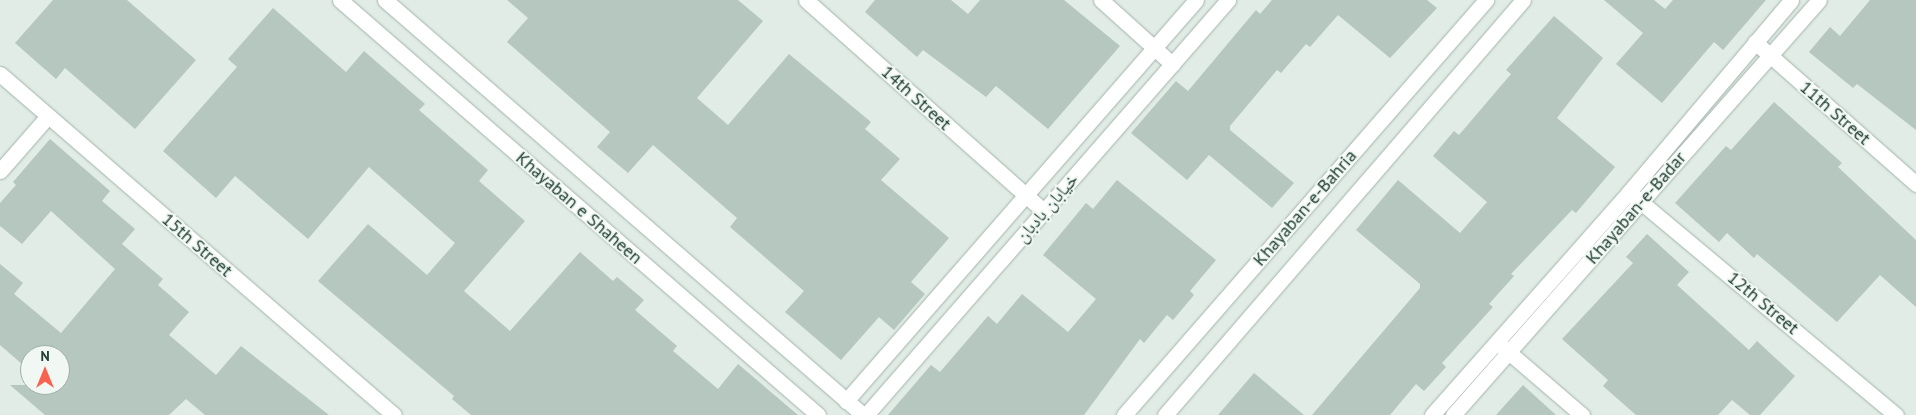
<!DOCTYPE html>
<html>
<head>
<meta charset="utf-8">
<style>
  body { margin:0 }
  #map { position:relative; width:1916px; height:415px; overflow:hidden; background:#e0ece5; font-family:"PT Sans","Noto Naskh Arabic",sans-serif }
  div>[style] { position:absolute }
  .building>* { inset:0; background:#b5c7be }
  .roads { filter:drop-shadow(0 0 1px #a3b4ab) drop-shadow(0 0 1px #a3b4ab) }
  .street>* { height:15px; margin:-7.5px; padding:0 7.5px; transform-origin:7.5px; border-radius:7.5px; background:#fff }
  .secondary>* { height:15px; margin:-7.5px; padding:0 7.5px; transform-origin:7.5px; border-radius:7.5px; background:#fff }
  span { translate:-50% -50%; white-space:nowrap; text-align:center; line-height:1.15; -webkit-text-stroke:4px #f1f8f4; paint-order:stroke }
  .street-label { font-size:18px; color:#203e31 }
  .north { position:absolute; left:20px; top:345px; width:50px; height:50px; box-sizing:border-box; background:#f1f8f4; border:1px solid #9daea6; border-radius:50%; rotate:0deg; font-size:14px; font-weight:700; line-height:20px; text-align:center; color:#203e31 }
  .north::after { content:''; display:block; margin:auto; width:18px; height:22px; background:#fa6250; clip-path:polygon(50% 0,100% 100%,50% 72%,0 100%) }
</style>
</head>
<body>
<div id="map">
  <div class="building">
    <i style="clip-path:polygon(53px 0,127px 0,196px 60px,135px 129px,65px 68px,56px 79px,15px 43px)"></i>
    <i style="clip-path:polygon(507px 0,738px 0,763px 21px,697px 98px,728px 125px,789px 54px,871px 122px,865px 129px,900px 159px,881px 180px,949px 238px,911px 282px,925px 294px,894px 330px,879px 317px,841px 360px,785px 312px,804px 291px,730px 227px,737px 218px,653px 145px,628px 173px,597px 147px,610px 132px,507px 42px,528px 18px)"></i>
    <i style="clip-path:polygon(875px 0,951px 0,968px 14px,980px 0,1064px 0,1120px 46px,1048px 129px,996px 86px,986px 97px,923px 50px,917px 57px,865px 12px)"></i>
    <i style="clip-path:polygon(1272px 0,1427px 0,1437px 8px,1390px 58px,1338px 15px,1310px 47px,1306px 44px,1281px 73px,1277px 70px,1230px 126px,1230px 130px,1294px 183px,1272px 208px,1209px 155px,1187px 180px,1131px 133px,1176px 81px,1188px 91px,1256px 10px,1260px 14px)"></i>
    <i style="clip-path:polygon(1604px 0,1654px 0,1665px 9px,1673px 0,1766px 0,1723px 50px,1714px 42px,1662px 103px,1616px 64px,1643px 33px)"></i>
    <i style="clip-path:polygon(1870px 0,1916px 0,1916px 130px,1857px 84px,1853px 88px,1809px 52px,1830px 27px,1840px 36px)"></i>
    <i style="clip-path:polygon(273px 8px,346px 72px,364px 51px,425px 104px,419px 110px,488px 170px,479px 181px,525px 221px,464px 291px,510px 331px,580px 252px,613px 281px,617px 277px,644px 300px,635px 310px,677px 346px,673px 351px,718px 389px,738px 364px,798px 415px,471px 415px,452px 399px,454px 396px,318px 281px,368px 224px,427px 275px,455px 243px,369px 167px,308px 239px,235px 176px,216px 198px,163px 151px,237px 67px,228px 59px)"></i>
    <i style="clip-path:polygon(1554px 16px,1603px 58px,1557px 118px,1615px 167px,1576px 213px,1572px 210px,1511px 274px,1514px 276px,1489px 304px,1493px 307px,1442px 363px,1446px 367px,1424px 391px,1416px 384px,1390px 415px,1312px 415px,1420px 288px,1420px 284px,1356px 230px,1398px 180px,1460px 233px,1487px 202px,1433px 156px,1454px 131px,1459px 135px,1511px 74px,1506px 70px)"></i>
    <i style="clip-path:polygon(1774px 102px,1842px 163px,1838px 167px,1916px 240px,1916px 307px,1880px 275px,1837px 322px,1757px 254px,1754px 258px,1727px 233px,1719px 242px,1675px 203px,1726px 146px,1731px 150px)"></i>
    <i style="clip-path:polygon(50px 139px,110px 191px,102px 201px,135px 229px,122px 244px,163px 279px,158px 285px,189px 312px,169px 335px,216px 375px,241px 346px,329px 415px,205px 415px,186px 399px,169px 415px,45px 415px,10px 385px,60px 385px,60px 355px,30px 355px,30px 371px,0 345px,0 264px,23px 283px,14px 294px,61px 333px,115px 269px,51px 211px,22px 244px,0 226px,0 203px,16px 185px,13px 182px)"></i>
    <i style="clip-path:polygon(1117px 180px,1216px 260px,1190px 291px,1194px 295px,1173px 320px,1167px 315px,1144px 343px,1140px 339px,1084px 415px,888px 415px,931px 365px,940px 372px,988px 316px,997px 324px,1022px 294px,1068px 332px,1096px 299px,1043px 255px,1086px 203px,1093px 209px)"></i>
    <i style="clip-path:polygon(1647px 234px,1689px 272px,1677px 285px,1749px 350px,1757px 341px,1795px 376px,1760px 415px,1750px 415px,1732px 400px,1718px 415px,1636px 415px,1603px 386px,1608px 380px,1562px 339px,1633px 263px,1626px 257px)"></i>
    <i style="clip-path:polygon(1254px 373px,1304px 415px,1218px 415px)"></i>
    <i style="clip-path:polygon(1523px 385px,1556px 415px,1496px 415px)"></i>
  </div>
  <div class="roads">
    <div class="street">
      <i style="left:806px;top:0;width:318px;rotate:41.6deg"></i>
      <i style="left:1101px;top:0;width:96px;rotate:42deg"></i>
      <i style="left:1755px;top:42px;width:215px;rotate:41.4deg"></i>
      <i style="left:0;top:74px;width:521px;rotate:40.88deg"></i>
      <i style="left:0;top:171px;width:73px;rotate:-48.9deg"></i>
      <i style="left:1629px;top:192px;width:348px;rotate:39.9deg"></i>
      <i style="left:1498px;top:343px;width:111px;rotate:40.6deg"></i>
    </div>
    <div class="secondary">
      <i style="left:340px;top:0;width:633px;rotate:40.96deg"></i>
      <i style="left:385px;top:0;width:633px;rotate:40.96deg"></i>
      <i style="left:846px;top:401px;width:532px;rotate:-48.88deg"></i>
      <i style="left:866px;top:415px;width:551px;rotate:-48.9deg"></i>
      <i style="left:1124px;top:415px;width:551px;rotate:-48.9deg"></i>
      <i style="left:1165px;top:415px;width:548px;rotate:-49.22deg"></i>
      <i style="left:1432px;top:415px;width:298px;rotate:-48.5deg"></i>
      <i style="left:1629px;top:192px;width:251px;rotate:-49.8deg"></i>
      <i style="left:1453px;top:415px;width:553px;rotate:-48.59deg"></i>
    </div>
  </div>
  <div class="street-label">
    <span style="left:916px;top:98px;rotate:42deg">14th Street</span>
    <span style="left:1835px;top:113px;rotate:41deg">11th Street</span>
    <span style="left:579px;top:208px;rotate:41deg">Khayaban e Shaheen</span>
    <span style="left:1047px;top:208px;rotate:-49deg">خیابان بادبان</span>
    <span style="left:1305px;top:208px;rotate:-49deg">Khayaban-e-Bahria</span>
    <span style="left:1636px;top:208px;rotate:-49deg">Khayaban-e-Badar</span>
    <span style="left:197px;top:245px;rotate:41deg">15th Street</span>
    <span style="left:1763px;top:303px;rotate:40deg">12th Street</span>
  </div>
  <div class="north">N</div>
</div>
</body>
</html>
